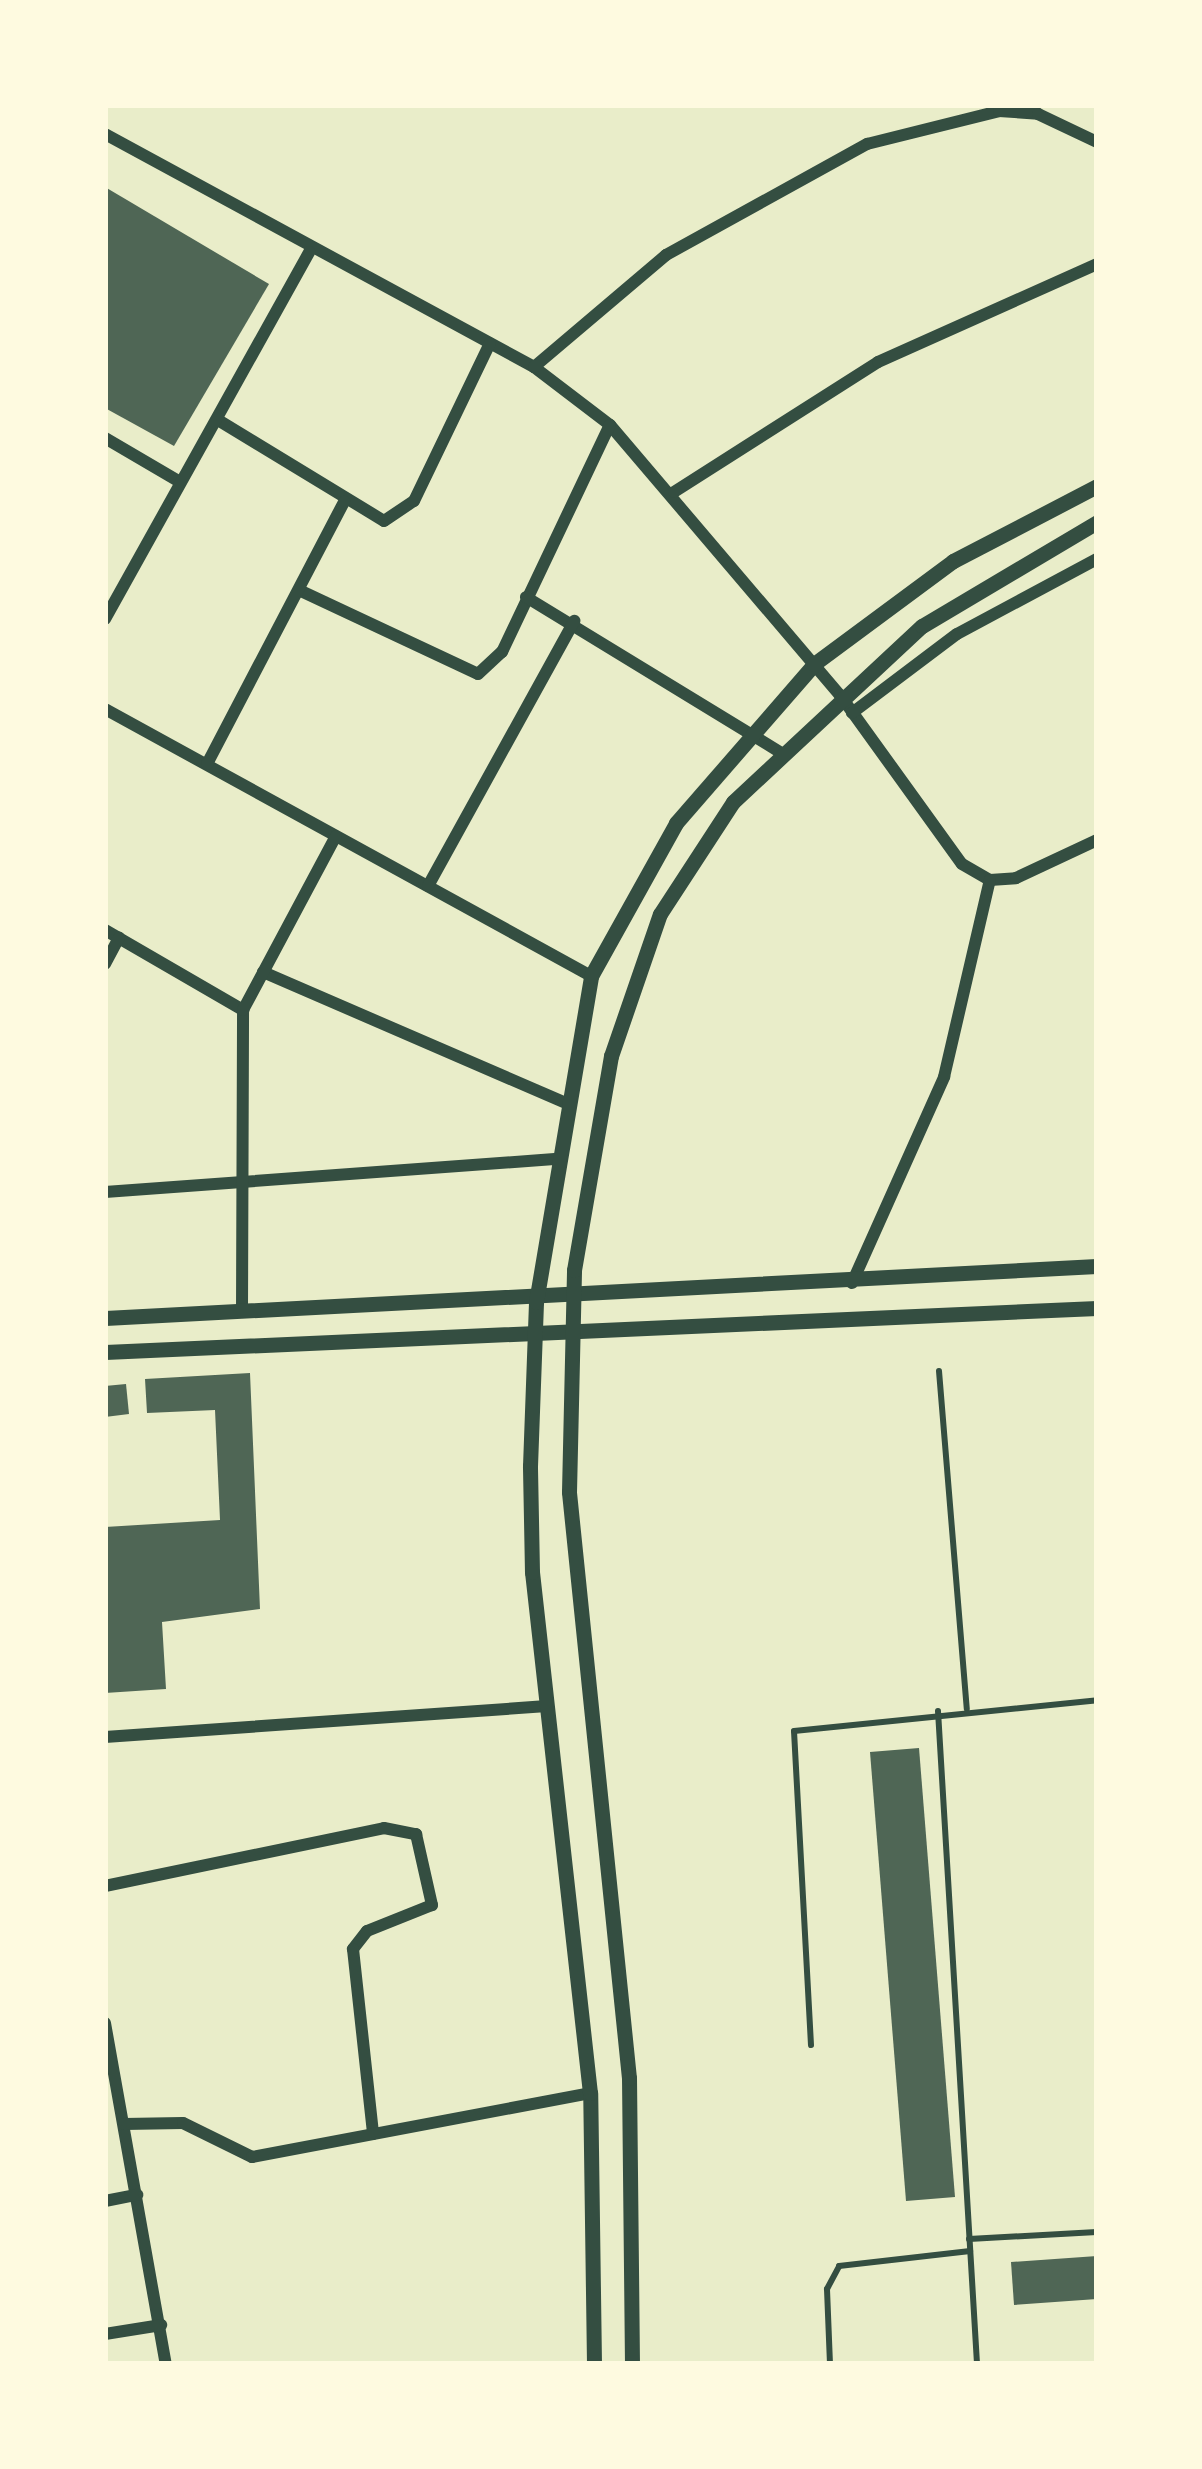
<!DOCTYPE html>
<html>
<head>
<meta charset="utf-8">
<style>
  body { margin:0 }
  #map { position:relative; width:1202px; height:2469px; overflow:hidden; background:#e9edc9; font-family:"PT Serif",serif }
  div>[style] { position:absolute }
  .building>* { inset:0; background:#4f6655 }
  .service>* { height:6px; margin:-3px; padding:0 3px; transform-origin:3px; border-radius:3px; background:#344e41 }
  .minor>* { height:12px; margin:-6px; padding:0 6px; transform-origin:6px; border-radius:6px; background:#344e41 }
  .tertiary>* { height:15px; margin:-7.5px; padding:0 7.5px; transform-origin:7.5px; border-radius:7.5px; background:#344e41 }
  span { translate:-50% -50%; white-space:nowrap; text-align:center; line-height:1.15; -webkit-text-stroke:12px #fefae0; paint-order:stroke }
  .frame { position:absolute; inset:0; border:108px solid #fefae0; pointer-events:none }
</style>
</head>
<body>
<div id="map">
  <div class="building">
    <i style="clip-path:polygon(105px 187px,269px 284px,174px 446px,105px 408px)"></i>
    <i style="clip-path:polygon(250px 1373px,260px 1609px,162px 1622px,166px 1689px,105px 1693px,105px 1527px,220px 1520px,215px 1410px,147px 1413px,145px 1379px)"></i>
    <i style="clip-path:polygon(126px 1384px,129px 1414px,105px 1417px,105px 1386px)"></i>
    <i style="clip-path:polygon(919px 1748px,955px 2197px,906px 2201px,870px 1752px)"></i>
    <i style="clip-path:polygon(1097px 2256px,1097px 2299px,1014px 2305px,1011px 2262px)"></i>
  </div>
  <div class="service">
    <i style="left:939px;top:1371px;width:339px;rotate:85.3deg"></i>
    <i style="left:938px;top:1711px;width:654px;rotate:86.58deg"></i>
    <i style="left:811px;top:2045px;width:314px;rotate:-93.1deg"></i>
    <i style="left:794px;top:1731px;width:305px;rotate:-5.8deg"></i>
    <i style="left:969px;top:2239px;width:128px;rotate:-3.1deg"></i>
    <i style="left:830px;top:2364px;width:75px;rotate:-92.3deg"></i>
    <i style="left:827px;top:2289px;width:26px;rotate:-62deg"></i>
    <i style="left:839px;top:2266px;width:132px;rotate:-6.5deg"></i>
  </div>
  <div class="minor">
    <i style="left:105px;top:134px;width:488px;rotate:28.5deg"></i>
    <i style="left:534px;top:367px;width:96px;rotate:37.3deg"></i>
    <i style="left:610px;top:425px;width:355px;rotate:49.6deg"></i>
    <i style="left:840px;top:695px;width:208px;rotate:54.2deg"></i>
    <i style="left:962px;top:864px;width:32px;rotate:30deg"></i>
    <i style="left:990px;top:880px;width:26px;rotate:-4deg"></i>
    <i style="left:1016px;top:878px;width:89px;rotate:-25.1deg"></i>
    <i style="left:534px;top:367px;width:173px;rotate:-40.3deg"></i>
    <i style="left:666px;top:255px;width:230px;rotate:-28.9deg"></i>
    <i style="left:867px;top:144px;width:136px;rotate:-14deg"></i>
    <i style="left:999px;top:111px;width:39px;rotate:4deg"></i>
    <i style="left:1038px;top:114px;width:65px;rotate:25.4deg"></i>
    <i style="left:218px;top:420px;width:194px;rotate:31.3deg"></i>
    <i style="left:384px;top:521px;width:36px;rotate:-34deg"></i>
    <i style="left:414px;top:501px;width:175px;rotate:-64.3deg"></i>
    <i style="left:105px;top:438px;width:87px;rotate:30.4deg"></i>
    <i style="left:674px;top:492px;width:242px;rotate:-32.5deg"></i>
    <i style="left:878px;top:362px;width:240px;rotate:-24.1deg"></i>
    <i style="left:301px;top:591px;width:195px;rotate:25.1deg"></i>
    <i style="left:478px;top:674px;width:33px;rotate:-43deg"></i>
    <i style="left:502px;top:652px;width:251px;rotate:-64.6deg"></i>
    <i style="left:526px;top:597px;width:298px;rotate:31.4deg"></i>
    <i style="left:105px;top:619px;width:420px;rotate:-60.9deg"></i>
    <i style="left:105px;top:709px;width:555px;rotate:28.78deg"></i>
    <i style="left:852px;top:713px;width:131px;rotate:-37deg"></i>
    <i style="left:957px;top:634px;width:159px;rotate:-28.2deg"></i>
    <i style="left:207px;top:764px;width:296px;rotate:-62.4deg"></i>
    <i style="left:428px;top:886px;width:303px;rotate:-61.1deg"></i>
    <i style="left:105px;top:930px;width:160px;rotate:30.1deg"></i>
    <i style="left:105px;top:964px;width:30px;rotate:-62deg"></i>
    <i style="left:263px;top:972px;width:330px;rotate:23.4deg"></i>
    <i style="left:105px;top:1192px;width:454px;rotate:-4.2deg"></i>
    <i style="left:852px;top:1283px;width:226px;rotate:-65.9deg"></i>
    <i style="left:944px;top:1077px;width:202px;rotate:-76.9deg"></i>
    <i style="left:242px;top:1311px;width:301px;rotate:-89.8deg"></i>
    <i style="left:243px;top:1010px;width:197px;rotate:-61.9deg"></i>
    <i style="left:105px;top:1737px;width:443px;rotate:-4deg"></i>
    <i style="left:105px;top:1886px;width:285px;rotate:-11.7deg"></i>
    <i style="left:384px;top:1828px;width:33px;rotate:11deg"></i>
    <i style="left:416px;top:1834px;width:73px;rotate:77.3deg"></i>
    <i style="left:432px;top:1905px;width:70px;rotate:158.2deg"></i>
    <i style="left:367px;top:1931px;width:23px;rotate:128deg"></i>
    <i style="left:353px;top:1949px;width:186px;rotate:83.8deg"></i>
    <i style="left:105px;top:2023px;width:346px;rotate:79.9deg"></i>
    <i style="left:124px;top:2124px;width:59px;rotate:-1deg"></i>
    <i style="left:183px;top:2123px;width:77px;rotate:26.2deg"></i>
    <i style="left:252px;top:2157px;width:344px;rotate:-10.7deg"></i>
    <i style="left:105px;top:2201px;width:33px;rotate:-11deg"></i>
    <i style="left:105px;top:2334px;width:57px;rotate:-9.1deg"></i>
  </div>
  <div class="tertiary">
    <i style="left:105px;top:1318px;width:993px;rotate:-3deg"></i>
    <i style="left:105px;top:1352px;width:993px;rotate:-2.54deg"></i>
    <i style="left:594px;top:2364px;width:271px;rotate:-90.8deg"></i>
    <i style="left:590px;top:2093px;width:524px;rotate:-96.35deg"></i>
    <i style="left:532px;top:1572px;width:106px;rotate:-91.1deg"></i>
    <i style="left:530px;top:1466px;width:164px;rotate:-87.9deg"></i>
    <i style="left:536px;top:1302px;width:331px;rotate:-80.4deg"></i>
    <i style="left:591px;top:976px;width:175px;rotate:-60.9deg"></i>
    <i style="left:676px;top:823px;width:211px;rotate:-49deg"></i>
    <i style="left:814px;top:664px;width:173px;rotate:-36.5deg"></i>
    <i style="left:953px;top:561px;width:162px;rotate:-27.5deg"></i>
    <i style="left:632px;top:2364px;width:286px;rotate:-90.6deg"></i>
    <i style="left:629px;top:2078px;width:589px;rotate:-95.85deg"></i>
    <i style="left:569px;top:1492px;width:222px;rotate:-88.7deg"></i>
    <i style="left:574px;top:1270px;width:217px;rotate:-80.2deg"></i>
    <i style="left:611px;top:1056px;width:150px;rotate:-71deg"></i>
    <i style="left:660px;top:914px;width:134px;rotate:-56.9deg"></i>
    <i style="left:733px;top:802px;width:258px;rotate:-43deg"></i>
    <i style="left:922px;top:626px;width:204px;rotate:-30.7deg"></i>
  </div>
  <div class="frame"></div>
</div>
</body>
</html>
